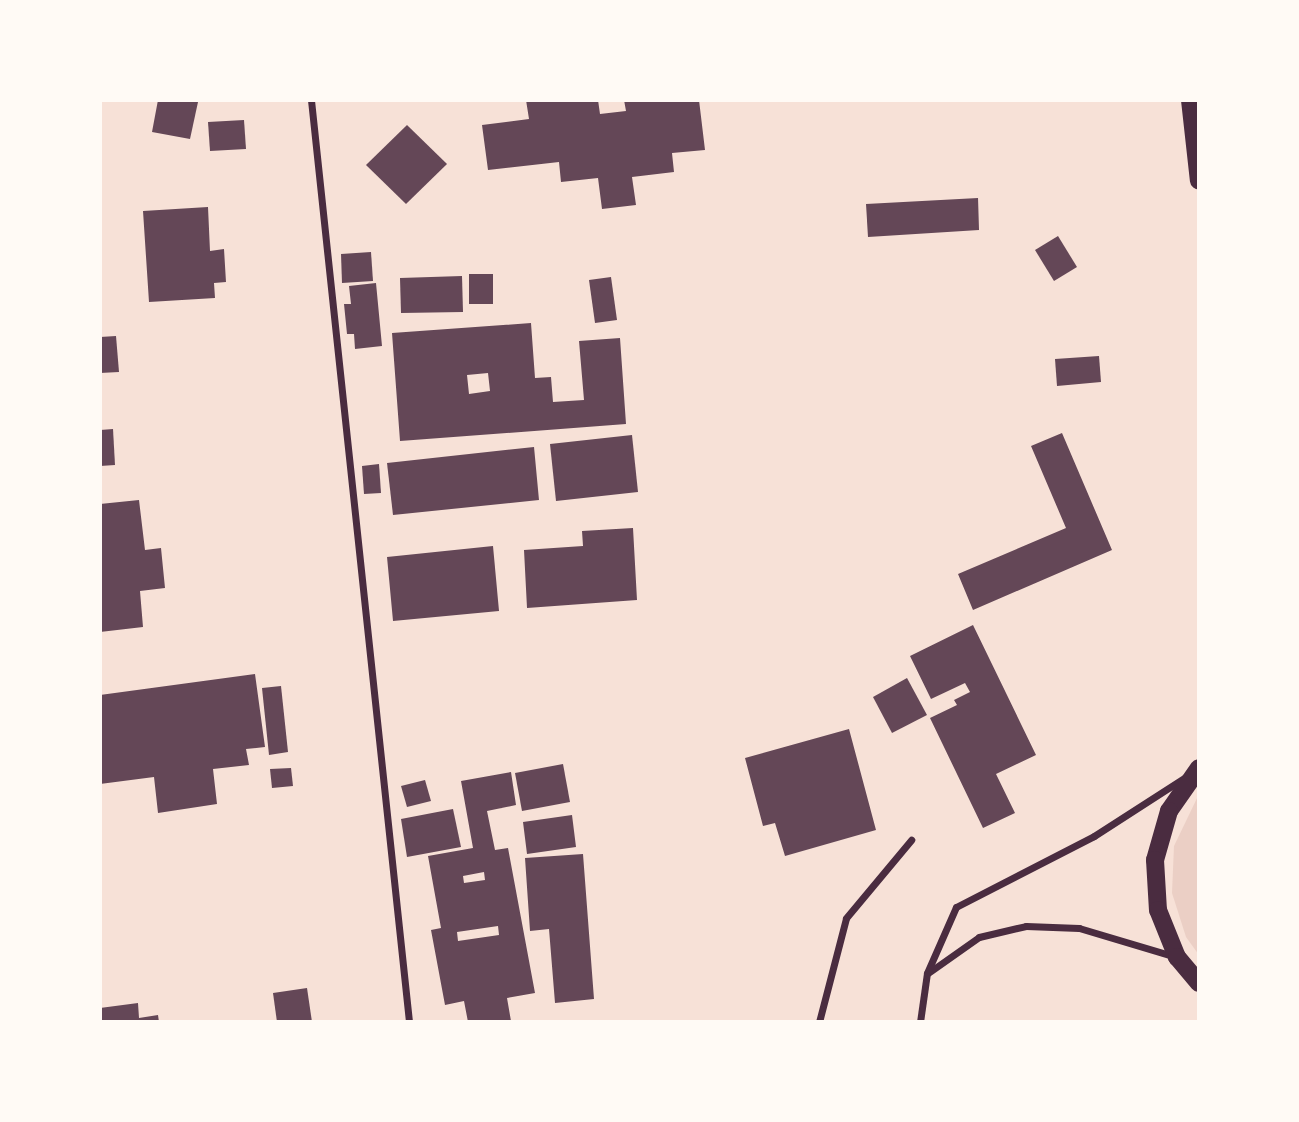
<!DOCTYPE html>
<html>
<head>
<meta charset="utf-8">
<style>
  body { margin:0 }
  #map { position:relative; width:1299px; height:1122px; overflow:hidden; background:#f7e1d7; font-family:"PT Serif",serif }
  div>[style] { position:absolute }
  .green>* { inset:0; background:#ebcfc5 }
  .building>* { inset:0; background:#644757 }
  .minor>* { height:7px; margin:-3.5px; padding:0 3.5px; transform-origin:3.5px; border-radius:3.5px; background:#4a2c40 }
  .primary>* { height:18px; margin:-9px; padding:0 9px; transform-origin:9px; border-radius:9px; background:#4a2c40 }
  span { translate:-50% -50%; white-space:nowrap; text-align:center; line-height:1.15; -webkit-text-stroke:7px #fffaf5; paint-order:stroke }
  .frame { position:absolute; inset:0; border:102px solid #fffaf5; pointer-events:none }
</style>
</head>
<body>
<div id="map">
  <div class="green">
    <i style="clip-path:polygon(1199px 794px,1199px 955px,1186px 937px,1172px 893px,1174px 846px)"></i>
  </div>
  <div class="building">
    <i style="clip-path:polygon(158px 100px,198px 102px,190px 139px,152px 132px)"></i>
    <i style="clip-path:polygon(526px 100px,598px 100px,600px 114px,626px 111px,624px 100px,699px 100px,705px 150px,672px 153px,674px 172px,632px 177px,636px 205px,602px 209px,598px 178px,561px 182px,559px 162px,488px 170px,482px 125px,529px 119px)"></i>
    <i style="clip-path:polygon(244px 120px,246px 149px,210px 151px,208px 122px)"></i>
    <i style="clip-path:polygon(407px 125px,447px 164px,406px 204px,366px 165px)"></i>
    <i style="clip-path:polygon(978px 198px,979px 230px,868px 237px,866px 204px)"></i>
    <i style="clip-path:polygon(208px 207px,210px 251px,224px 249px,226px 282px,214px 283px,215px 298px,149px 302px,143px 211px)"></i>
    <i style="clip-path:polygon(1058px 236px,1077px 267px,1054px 281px,1035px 250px)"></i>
    <i style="clip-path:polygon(371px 252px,373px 281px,342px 283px,341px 254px)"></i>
    <i style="clip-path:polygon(469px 274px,493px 274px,493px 304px,469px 304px)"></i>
    <i style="clip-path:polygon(462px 276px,463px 312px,401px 313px,400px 278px)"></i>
    <i style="clip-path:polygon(611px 277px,617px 320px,595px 323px,589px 280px)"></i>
    <i style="clip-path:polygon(376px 283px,382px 346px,355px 349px,354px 334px,347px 334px,344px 304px,351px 304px,349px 286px)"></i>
    <i style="clip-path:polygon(evenodd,531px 323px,535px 378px,551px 377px,553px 402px,584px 400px,579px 341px,620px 338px,626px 424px,400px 441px,392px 333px,531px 323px,488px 373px,490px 391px,469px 394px,467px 375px,488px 373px)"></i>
    <i style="clip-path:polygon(116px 336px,119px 372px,100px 373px,100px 337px)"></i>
    <i style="clip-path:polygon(1099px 356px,1101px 382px,1057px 386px,1055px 359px)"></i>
    <i style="clip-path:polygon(113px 429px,115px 465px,100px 466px,100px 430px)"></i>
    <i style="clip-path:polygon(1062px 433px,1112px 550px,973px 610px,958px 574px,1066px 528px,1031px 446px)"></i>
    <i style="clip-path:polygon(632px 435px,638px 492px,556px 501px,550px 444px)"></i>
    <i style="clip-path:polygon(534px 447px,539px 500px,393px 515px,387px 463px)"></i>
    <i style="clip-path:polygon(379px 464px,381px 493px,364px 494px,362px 466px)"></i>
    <i style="clip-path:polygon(139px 500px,145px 550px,161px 548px,165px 588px,140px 591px,143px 627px,100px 632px,100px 504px)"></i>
    <i style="clip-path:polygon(633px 528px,637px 600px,527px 608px,524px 550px,583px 546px,582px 531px)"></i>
    <i style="clip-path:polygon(493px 546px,499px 611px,393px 621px,387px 557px)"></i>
    <i style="clip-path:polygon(973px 625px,1036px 755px,996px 774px,1015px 813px,983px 828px,930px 718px,957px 705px,954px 700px,970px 692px,965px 683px,931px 699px,910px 656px)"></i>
    <i style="clip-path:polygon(255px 674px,265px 747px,246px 749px,249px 765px,213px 769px,217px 804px,158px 813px,154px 777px,100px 784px,100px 695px)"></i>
    <i style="clip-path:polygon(907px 678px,927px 715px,892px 733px,873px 697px)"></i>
    <i style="clip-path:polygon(281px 686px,288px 752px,269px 755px,262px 688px)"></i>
    <i style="clip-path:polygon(849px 729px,876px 830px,785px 856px,775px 823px,763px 826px,745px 758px)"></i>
    <i style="clip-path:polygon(563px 764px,570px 802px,522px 811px,515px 773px)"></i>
    <i style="clip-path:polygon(291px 768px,293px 786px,272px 788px,270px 769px)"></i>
    <i style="clip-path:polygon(evenodd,511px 772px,516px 805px,487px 811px,495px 850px,508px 848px,535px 993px,507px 998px,511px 1021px,468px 1022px,464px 1001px,445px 1005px,431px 930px,441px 928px,428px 856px,473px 848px,461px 781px,511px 772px,484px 872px,485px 880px,464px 883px,463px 876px,484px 872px,511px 772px,498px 926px,499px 935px,458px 941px,457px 932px,498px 926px)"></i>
    <i style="clip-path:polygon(425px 780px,431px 801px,407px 807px,401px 786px)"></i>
    <i style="clip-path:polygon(453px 809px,461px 847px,407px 857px,401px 819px)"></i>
    <i style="clip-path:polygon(572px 815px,576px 847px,527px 854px,523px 822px)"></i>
    <i style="clip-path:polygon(583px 854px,594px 999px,555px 1003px,549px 929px,530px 931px,525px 858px)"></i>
    <i style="clip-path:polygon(307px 988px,312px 1022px,277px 1022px,273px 993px)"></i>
    <i style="clip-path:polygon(138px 1003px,139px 1018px,158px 1015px,159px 1022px,100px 1022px,100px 1008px)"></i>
  </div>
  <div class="minor">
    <i style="left:311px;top:100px;width:927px;rotate:83.93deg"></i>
    <i style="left:928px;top:973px;width:62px;rotate:-35.2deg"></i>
    <i style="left:979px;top:937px;width:48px;rotate:-13.2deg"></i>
    <i style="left:1026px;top:926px;width:53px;rotate:2.2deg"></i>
    <i style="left:1079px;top:928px;width:101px;rotate:16.6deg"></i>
    <i style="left:819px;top:1022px;width:107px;rotate:-75.4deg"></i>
    <i style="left:846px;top:918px;width:102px;rotate:-50.2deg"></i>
    <i style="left:920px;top:1022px;width:49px;rotate:-81.9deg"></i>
    <i style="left:927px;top:973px;width:72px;rotate:-66.3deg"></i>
    <i style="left:956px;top:907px;width:155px;rotate:-27.2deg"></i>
    <i style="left:1094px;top:836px;width:111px;rotate:-32.8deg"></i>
  </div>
  <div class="primary">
    <i style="left:1190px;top:100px;width:81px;rotate:83.7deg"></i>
    <i style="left:1199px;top:768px;width:52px;rotate:124.9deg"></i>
    <i style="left:1169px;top:811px;width:51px;rotate:105.9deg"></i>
    <i style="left:1155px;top:860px;width:50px;rotate:86.6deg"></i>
    <i style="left:1158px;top:910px;width:51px;rotate:68deg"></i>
    <i style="left:1177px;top:957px;width:34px;rotate:50deg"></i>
  </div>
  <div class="frame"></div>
</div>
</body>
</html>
